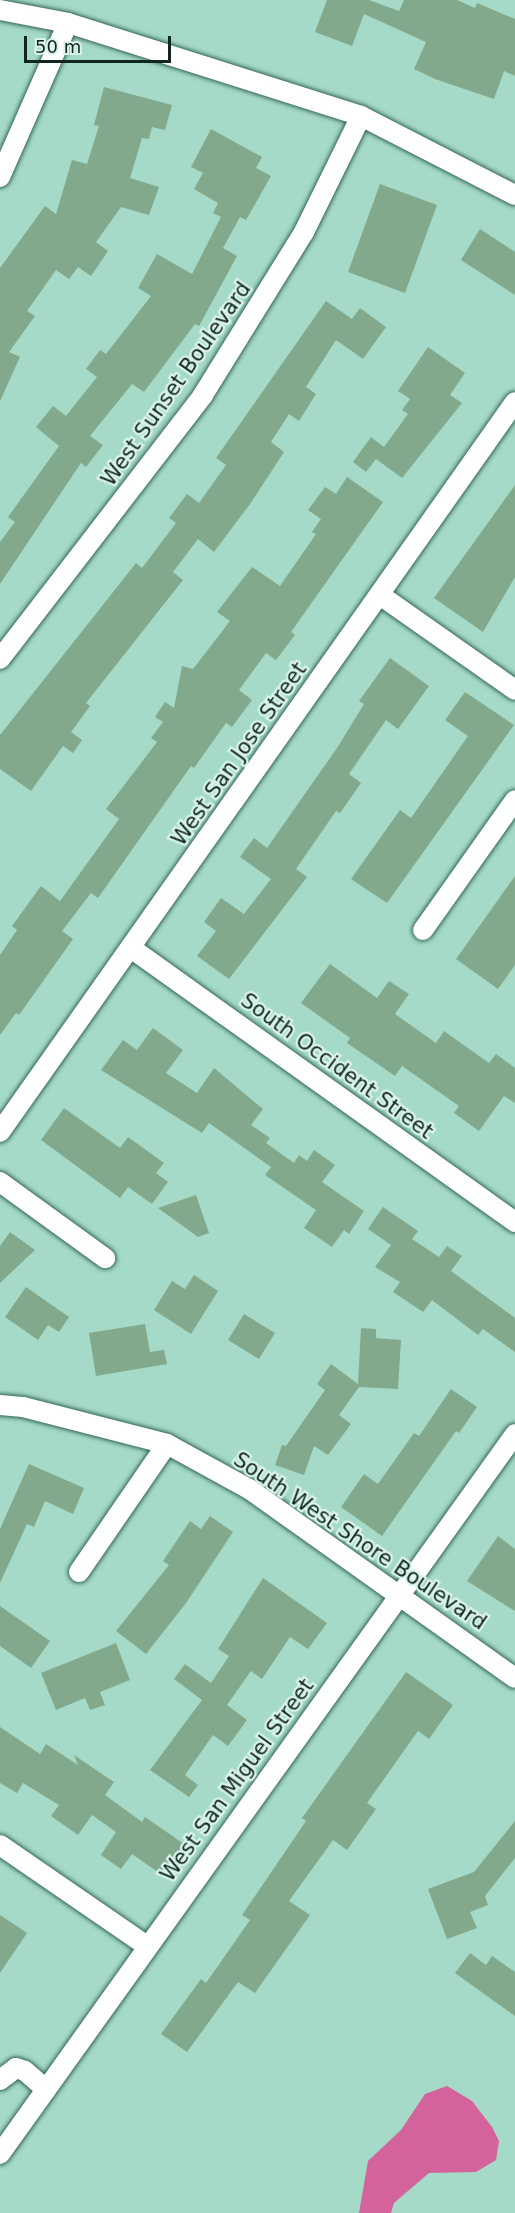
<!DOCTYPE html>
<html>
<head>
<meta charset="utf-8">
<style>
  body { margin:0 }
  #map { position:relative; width:515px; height:2213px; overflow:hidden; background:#a5dac8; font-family:"DejaVu Sans",sans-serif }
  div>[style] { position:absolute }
  .water>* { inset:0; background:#d3639a }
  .building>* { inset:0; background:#82a98b }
  .roads { filter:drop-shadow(0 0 2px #346656) drop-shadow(0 0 2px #346656) }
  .minor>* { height:20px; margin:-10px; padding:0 10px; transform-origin:10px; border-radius:10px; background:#fff }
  span { translate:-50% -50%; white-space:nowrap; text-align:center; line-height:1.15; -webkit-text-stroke:4.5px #daf4eb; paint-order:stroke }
  .street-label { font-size:21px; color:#112620 }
  .scale { position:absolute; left:24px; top:36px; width:147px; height:27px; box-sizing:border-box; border:3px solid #112620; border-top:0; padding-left:8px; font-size:18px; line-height:21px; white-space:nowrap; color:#112620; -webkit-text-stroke:4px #daf4eb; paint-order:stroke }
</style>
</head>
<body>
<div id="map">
  <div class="water">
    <i style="clip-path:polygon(447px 2086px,472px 2101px,492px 2127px,499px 2141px,496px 2160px,476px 2172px,429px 2173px,394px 2203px,391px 2213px,359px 2213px,368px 2161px,401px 2130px,425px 2094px)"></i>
  </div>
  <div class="building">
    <i style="clip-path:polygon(327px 0,369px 0,399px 11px,404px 0,457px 0,475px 8px,477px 3px,515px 19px,515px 76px,504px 71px,494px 99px,435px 79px,414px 69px,426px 42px,364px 14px,352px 46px,315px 32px)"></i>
    <i style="clip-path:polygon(104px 87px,172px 105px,165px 130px,152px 127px,149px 139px,142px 138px,130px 178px,159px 187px,149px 215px,121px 207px,96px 242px,108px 251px,91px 276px,78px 267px,69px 279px,56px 270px,27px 311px,35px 316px,9px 352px,20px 357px,0 401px,0 268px,45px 206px,56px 214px,72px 160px,87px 164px,99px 126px,94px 125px)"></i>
    <i style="clip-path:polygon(211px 129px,262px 157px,256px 168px,271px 176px,246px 220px,240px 217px,223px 248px,237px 256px,199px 326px,195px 324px,144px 392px,132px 384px,90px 436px,103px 445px,86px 467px,81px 463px,0 584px,0 542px,15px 522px,8px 517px,59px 446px,36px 427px,53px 406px,66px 416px,97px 377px,86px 369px,100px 350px,106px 354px,151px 296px,138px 288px,157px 254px,192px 274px,221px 217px,213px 213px,218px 203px,194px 189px,203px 173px,191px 167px)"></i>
    <i style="clip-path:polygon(380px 184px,437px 205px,405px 293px,348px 272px)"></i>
    <i style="clip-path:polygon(480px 229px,515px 252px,515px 295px,461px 260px)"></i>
    <i style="clip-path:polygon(326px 301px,352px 319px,360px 308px,386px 327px,363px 359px,336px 340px,306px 387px,316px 394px,299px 421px,289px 414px,271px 442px,284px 452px,250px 504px,214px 552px,198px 539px,173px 572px,183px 580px,86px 703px,90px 706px,71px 732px,82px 740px,73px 753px,63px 746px,31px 791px,0 769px,0 735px,136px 563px,142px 568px,176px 523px,169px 518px,187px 494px,199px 503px,226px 465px,216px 458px)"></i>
    <i style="clip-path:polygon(428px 347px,465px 373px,450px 395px,462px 403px,402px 478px,376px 459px,366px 472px,353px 462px,371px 437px,384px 447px,408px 414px,402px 410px,410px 399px,398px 391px)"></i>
    <i style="clip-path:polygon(347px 477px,383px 502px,291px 632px,295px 635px,276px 660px,266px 653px,239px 690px,252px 700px,232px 727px,226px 723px,194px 768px,191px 766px,98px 898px,91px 893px,62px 931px,73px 939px,19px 1015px,16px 1013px,0 1035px,0 955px,17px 930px,12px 926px,41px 886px,60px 901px,119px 819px,106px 809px,157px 742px,151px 738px,163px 722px,155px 717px,165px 702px,174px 708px,182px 666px,193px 669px,230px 621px,217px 612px,252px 567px,280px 586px,316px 534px,312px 532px,321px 519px,308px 510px,325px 487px,336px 494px)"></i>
    <i style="clip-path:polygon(515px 485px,515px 577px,483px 632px,434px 598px)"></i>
    <i style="clip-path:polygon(390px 658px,429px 686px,398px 729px,386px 720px,349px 774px,361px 783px,340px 813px,336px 811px,296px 869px,307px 877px,229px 979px,197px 956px,216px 931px,204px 922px,221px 898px,244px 914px,271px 879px,240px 857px,254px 838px,267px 848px,337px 748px,364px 704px,359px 701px)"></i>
    <i style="clip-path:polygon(465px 692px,514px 725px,387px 903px,351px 879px,400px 810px,411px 818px,468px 736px,445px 720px)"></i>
    <i style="clip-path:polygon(515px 876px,515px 965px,498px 989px,456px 959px)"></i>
    <i style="clip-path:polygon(330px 964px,377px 998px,389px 981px,409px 994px,395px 1014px,436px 1043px,444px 1031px,489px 1063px,496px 1054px,515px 1068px,515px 1103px,504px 1096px,479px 1131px,454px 1113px,459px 1106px,402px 1066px,395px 1076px,347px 1043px,350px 1038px,301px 1003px)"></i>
    <i style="clip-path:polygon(153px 1028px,183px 1050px,166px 1073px,197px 1093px,214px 1068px,263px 1109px,251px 1125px,270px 1138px,266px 1143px,294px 1163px,299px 1155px,307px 1161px,314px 1150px,335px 1165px,322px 1182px,364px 1211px,349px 1234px,344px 1230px,332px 1247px,304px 1228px,316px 1210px,265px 1175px,271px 1167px,209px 1123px,202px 1133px,101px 1070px,123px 1040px,137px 1050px)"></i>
    <i style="clip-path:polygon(64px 1108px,120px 1148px,128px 1137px,164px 1163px,156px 1173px,168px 1182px,152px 1204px,128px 1187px,120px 1198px,41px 1140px)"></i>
    <i style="clip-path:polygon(196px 1195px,209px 1233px,198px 1237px,158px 1208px)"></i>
    <i style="clip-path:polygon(383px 1207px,418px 1231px,412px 1239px,439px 1257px,447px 1246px,462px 1256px,451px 1271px,515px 1318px,515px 1352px,483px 1329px,478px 1335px,432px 1300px,423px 1312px,393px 1292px,400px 1282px,375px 1267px,391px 1245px,368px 1229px)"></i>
    <i style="clip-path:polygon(10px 1232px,35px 1250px,0 1283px,0 1246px)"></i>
    <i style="clip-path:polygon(194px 1275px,218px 1291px,191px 1334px,154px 1310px,172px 1281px,185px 1289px)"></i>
    <i style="clip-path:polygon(26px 1287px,69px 1317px,59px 1332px,48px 1325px,38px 1340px,5px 1317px)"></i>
    <i style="clip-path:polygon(244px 1314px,275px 1333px,259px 1359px,228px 1340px)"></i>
    <i style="clip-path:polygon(145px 1324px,150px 1352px,164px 1350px,167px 1364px,96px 1376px,89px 1333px)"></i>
    <i style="clip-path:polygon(361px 1328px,376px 1329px,376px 1338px,401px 1340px,398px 1389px,359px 1387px,339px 1415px,351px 1424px,328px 1455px,314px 1446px,304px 1475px,275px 1465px,282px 1445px,286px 1446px,325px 1390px,317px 1384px,331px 1364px,358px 1384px)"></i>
    <i style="clip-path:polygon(451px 1389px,477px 1407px,459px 1433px,456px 1431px,382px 1536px,341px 1507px,364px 1474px,378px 1484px,414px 1433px,419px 1436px)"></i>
    <i style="clip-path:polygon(29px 1464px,84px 1488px,73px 1514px,45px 1501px,34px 1527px,27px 1524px,0 1583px,0 1529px)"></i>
    <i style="clip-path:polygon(210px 1516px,233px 1532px,186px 1603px,146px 1654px,116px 1631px,169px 1565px,163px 1561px,190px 1521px,201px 1529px)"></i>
    <i style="clip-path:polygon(498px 1536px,515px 1549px,515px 1611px,467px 1581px)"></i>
    <i style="clip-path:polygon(263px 1578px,327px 1623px,308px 1649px,290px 1637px,262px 1679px,251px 1671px,227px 1705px,247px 1720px,228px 1746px,213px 1735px,185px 1775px,198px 1785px,189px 1797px,150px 1770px,202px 1700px,174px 1679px,185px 1664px,211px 1683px,229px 1656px,218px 1649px)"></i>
    <i style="clip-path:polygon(0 1606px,50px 1641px,31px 1668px,0 1646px)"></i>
    <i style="clip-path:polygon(116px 1643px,130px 1680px,100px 1692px,105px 1705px,90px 1710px,85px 1698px,56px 1710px,41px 1673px)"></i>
    <i style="clip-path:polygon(406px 1672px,453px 1705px,429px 1739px,418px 1731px,367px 1803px,376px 1809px,347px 1850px,333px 1840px,289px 1901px,310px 1915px,255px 1993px,238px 1982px,187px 2052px,161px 2034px,201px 1979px,206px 1983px,250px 1920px,242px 1915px,306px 1821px,302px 1818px)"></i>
    <i style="clip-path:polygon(0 1727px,40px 1754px,46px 1744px,78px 1765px,74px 1755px,114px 1782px,105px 1795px,142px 1822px,145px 1817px,184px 1844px,162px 1875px,132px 1854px,121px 1869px,101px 1855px,116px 1832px,92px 1815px,78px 1835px,51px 1816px,59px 1805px,23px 1783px,17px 1793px,0 1783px)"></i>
    <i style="clip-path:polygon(515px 1821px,515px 1858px,485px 1896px,488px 1905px,470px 1912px,477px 1928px,447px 1939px,428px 1889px,474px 1872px)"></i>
    <i style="clip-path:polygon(0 1915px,27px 1933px,0 1973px)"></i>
    <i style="clip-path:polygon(470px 1953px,486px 1965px,492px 1956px,515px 1972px,515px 2016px,455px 1973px)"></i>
  </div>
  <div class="roads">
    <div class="minor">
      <i style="left:0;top:10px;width:69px;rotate:10.8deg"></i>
      <i style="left:68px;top:23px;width:307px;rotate:17.6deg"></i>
      <i style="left:361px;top:116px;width:173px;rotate:27.2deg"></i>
      <i style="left:0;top:177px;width:168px;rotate:-66.2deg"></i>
      <i style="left:380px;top:595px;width:165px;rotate:35.1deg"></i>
      <i style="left:0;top:659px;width:333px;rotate:-52.4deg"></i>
      <i style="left:203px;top:395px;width:192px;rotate:-58.2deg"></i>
      <i style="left:304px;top:232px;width:129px;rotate:-63.8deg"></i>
      <i style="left:423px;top:930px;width:159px;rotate:-54.7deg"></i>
      <i style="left:131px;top:948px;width:472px;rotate:35.5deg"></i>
      <i style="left:0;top:1132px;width:893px;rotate:-54.8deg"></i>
      <i style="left:0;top:1182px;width:130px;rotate:35.9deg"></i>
      <i style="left:0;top:1405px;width:23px;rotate:5deg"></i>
      <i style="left:23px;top:1407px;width:149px;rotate:14.4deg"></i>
      <i style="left:167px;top:1444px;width:94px;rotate:28.8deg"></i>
      <i style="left:249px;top:1489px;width:326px;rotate:35.4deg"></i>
      <i style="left:79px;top:1572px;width:155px;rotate:-55.5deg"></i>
      <i style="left:0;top:1845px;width:178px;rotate:34.5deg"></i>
      <i style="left:0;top:2080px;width:20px;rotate:-37deg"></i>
      <i style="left:16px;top:2068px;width:9px;rotate:18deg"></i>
      <i style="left:25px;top:2071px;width:28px;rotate:41deg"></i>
      <i style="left:0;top:2154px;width:885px;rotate:-54.42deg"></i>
    </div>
  </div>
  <div class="street-label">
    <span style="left:176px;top:384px;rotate:-55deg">West Sunset Boulevard</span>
    <span style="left:239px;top:754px;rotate:-55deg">West San Jose Street</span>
    <span style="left:337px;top:1066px;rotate:36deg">South Occident Street</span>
    <span style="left:360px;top:1541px;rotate:34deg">South West Shore Boulevard</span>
    <span style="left:237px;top:1780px;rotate:-54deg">West San Miguel Street</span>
  </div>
  <div class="scale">50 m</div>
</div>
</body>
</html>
